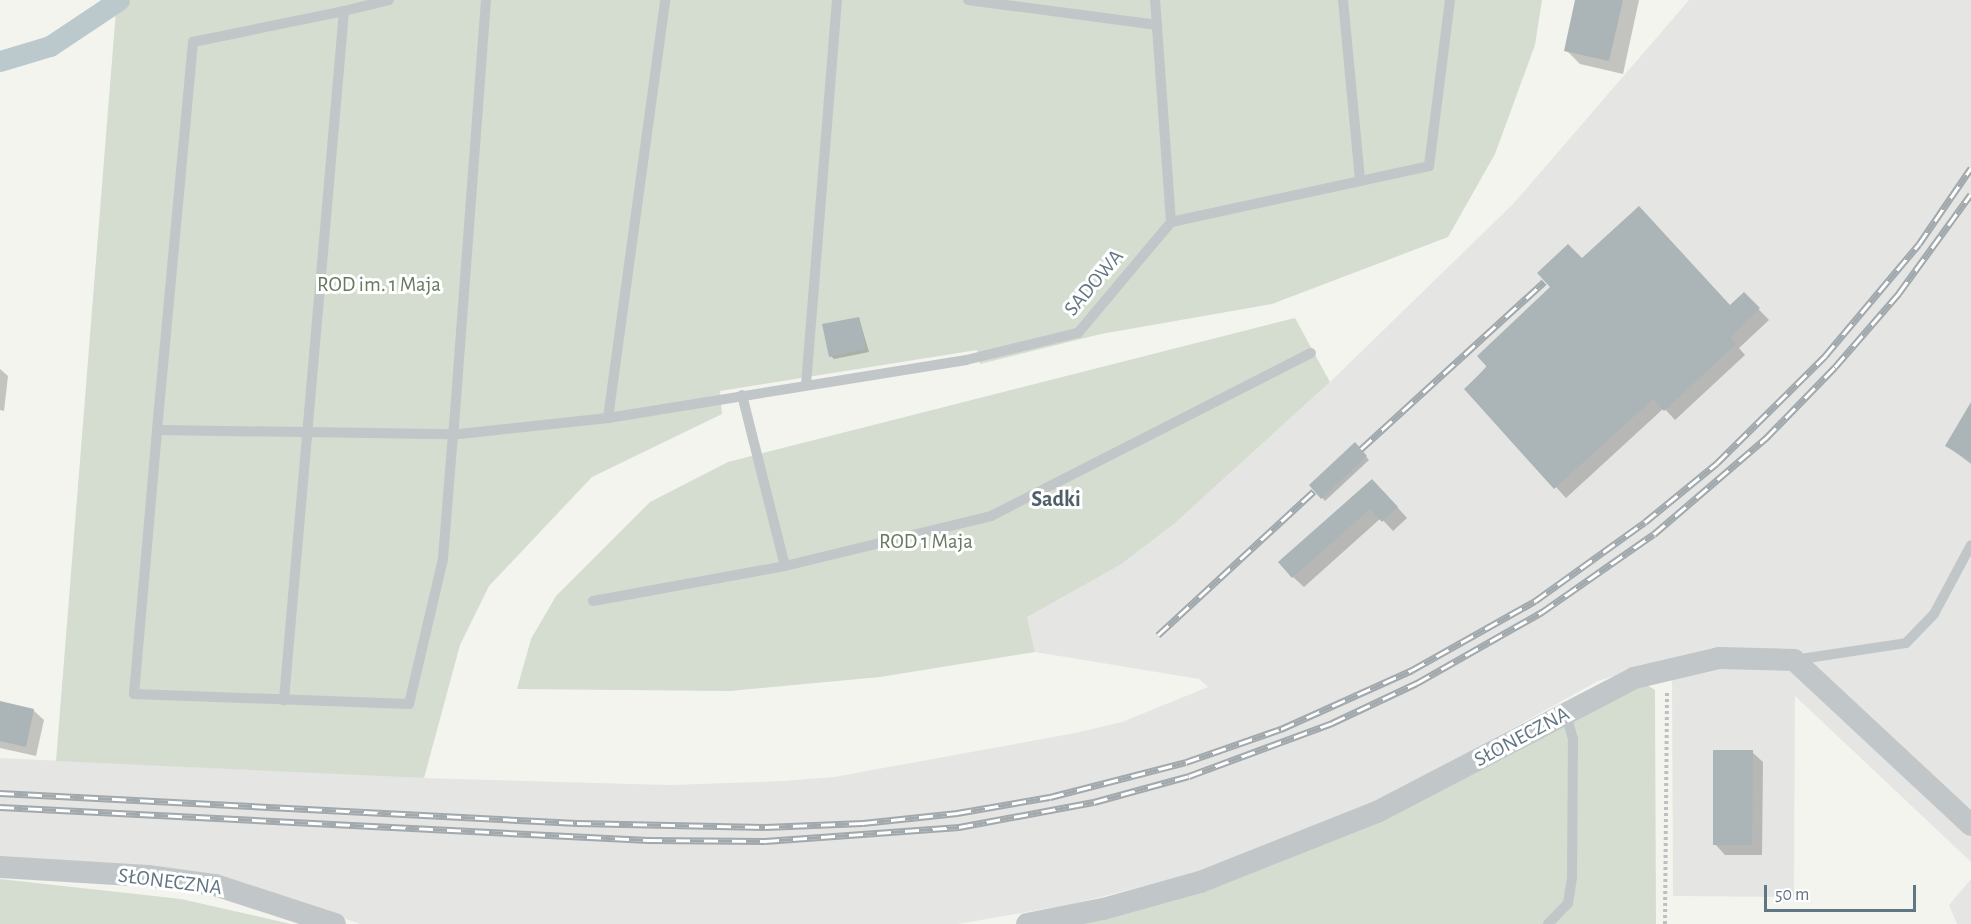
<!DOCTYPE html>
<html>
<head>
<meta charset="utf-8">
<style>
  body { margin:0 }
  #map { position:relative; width:1971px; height:924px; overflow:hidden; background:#f4f4ef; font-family:"Alegreya Sans",sans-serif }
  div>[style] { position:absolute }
  .built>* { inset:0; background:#e5e5e3 }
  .green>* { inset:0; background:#d5dcd0 }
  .shadow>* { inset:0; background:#0003 }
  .canal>* { height:21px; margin:-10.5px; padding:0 10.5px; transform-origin:10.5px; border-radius:10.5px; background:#bbc9cd }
  .building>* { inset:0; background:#abb5b8 }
  .path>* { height:4px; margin-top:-2px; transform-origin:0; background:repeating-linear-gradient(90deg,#bdbfc1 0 3px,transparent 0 6px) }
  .service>* { height:10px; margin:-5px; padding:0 5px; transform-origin:5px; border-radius:5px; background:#c1c6c8 }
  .minor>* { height:22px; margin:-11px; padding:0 11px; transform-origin:11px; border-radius:11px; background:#c1c6c8 }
  .rail>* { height:7px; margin-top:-3.5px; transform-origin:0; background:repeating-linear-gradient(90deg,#fff 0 14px,#a1a9ad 0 28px); box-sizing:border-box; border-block:2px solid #a1a9ad }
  span { translate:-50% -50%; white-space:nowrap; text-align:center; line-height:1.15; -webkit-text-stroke:6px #fff; paint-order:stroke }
  .street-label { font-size:21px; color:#617683 }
  .park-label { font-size:21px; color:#677a60 }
  .neighbourhood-label { font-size:22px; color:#4f5f68; font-weight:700 }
  .scale { position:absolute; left:1764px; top:885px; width:152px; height:27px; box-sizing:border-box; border:3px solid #617683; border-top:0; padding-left:8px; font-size:18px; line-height:21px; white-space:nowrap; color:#617683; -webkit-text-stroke:4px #fff; paint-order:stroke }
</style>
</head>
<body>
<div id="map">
  <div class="built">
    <i style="clip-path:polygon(1689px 0,1971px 0,1971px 862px,1795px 696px,1794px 897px,1673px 896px,1672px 678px,1657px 662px,1598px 681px,1382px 801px,1184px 876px,1073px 904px,958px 924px,360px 924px,329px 913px,0 860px,0 758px,424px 778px,670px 785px,782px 781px,834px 777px,1075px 733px,1122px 722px,1208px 687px,1199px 679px,1035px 652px,1027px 617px,1120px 565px,1174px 524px,1330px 382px,1514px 203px)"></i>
    <i style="clip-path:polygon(1971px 879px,1971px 924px,1957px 924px,1949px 905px)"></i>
  </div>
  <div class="green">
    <i style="clip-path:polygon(131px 0,1542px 0,1535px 45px,1495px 154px,1448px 237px,1272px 304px,1101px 334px,980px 364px,977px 350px,720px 391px,722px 414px,592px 477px,489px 586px,460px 645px,424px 778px,56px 761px,116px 10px)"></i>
    <i style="clip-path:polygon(1295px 318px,1330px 382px,1174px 524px,1120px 565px,1027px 617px,1035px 652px,880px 677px,730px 691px,517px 689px,531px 639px,556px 596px,650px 502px,728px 462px)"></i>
    <i style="clip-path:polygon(1642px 682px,1655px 690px,1656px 924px,1079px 924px,1176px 900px)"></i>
    <i style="clip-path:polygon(0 879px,181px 899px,291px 924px,0 924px)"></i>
  </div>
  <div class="shadow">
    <i style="clip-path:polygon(1577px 0,1639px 0,1623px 74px,1580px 64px,1566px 50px)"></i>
    <i style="clip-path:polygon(1582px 260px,1730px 307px,1744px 294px,1769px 320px,1739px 348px,1745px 355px,1675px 420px,1664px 408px,1566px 498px,1466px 389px)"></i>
    <i style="clip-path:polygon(859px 318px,869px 352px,834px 359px,831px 356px)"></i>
    <i style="clip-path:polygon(0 369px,8px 376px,4px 411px,0 410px)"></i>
    <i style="clip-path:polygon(1971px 405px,1971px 464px,1947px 446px)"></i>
    <i style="clip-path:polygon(1355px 444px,1369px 460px,1325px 501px,1311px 485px)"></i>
    <i style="clip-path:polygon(1383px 491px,1407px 518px,1393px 531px,1381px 518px,1304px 587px,1293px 577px)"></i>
    <i style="clip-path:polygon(0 702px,33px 710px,44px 720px,36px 756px,0 748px)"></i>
    <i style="clip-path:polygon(1752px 752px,1763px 762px,1762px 855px,1725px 855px,1715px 844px)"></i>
  </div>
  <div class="canal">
    <i style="left:0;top:61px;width:52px;rotate:-16.7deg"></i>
    <i style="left:50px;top:46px;width:83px;rotate:-33.7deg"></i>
  </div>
  <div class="building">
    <i style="clip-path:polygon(1575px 0,1623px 0,1609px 61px,1564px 51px)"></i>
    <i style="clip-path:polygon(1639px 206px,1730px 305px,1744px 292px,1760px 308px,1730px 337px,1736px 344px,1664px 411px,1653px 399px,1554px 489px,1464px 389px,1487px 367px,1477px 356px,1550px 287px,1537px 273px,1568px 244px,1582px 258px)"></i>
    <i style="clip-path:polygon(859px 317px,866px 349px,829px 357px,822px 324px)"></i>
    <i style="clip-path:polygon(1971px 402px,1971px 461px,1945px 446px)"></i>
    <i style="clip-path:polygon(1355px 442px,1367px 456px,1321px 499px,1309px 485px)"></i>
    <i style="clip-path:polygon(1372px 479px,1398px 507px,1382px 522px,1370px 509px,1292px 578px,1278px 562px)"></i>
    <i style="clip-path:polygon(0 701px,34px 709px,26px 747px,0 741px)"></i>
    <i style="clip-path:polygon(1713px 750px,1753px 750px,1752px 845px,1713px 845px)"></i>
  </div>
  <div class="path">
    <i style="left:1665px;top:924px;width:233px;rotate:-89.5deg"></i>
  </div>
  <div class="service">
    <i style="left:486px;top:0;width:435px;rotate:94.3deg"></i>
    <i style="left:453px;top:434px;width:125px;rotate:94.6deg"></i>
    <i style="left:443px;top:559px;width:149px;rotate:103.2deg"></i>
    <i style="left:409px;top:704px;width:275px;rotate:-177.9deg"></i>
    <i style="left:134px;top:694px;width:265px;rotate:-85deg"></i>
    <i style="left:157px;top:430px;width:296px;rotate:0.8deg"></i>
    <i style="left:453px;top:434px;width:7px"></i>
    <i style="left:460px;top:434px;width:149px;rotate:-6.2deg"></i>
    <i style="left:608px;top:418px;width:363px;rotate:-9.2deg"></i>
    <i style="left:966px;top:360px;width:115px;rotate:-13.6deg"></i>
    <i style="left:1078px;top:333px;width:145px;rotate:-50deg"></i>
    <i style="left:1171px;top:222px;width:223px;rotate:-94.1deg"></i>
    <i style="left:968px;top:0;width:191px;rotate:7.5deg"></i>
    <i style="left:1343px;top:0;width:182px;rotate:84.6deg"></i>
    <i style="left:344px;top:11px;width:46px;rotate:-13.7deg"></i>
    <i style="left:1171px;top:222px;width:264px;rotate:-12.2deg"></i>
    <i style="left:1429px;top:166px;width:167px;rotate:-82.8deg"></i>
    <i style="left:806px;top:385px;width:386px;rotate:-85.4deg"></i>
    <i style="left:742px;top:395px;width:176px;rotate:75.9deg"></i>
    <i style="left:608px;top:418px;width:422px;rotate:-82.2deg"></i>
    <i style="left:157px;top:430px;width:390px;rotate:-84.7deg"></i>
    <i style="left:193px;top:42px;width:154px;rotate:-11.6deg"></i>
    <i style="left:344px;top:11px;width:692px;rotate:94.98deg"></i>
    <i style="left:593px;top:601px;width:195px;rotate:-10.3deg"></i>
    <i style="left:785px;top:566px;width:212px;rotate:-13.6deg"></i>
    <i style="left:991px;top:516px;width:359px;rotate:-27deg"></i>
    <i style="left:1794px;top:660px;width:113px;rotate:-8.6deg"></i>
    <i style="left:1906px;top:643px;width:40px;rotate:-46deg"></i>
    <i style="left:1934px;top:614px;width:78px;rotate:-61.8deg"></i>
    <i style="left:1548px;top:924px;width:29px;rotate:-46deg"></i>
    <i style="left:1568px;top:903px;width:25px;rotate:-81deg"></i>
    <i style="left:1572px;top:878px;width:139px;rotate:-89.6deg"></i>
    <i style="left:1573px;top:739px;width:26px;rotate:-106deg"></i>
  </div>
  <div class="minor">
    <i style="left:0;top:867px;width:148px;rotate:3.5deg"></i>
    <i style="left:148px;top:876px;width:68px;rotate:7.7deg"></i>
    <i style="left:215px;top:885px;width:126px;rotate:18deg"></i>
    <i style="left:1027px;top:924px;width:77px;rotate:-11.2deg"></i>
    <i style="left:1103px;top:909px;width:101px;rotate:-15.6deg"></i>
    <i style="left:1200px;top:882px;width:190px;rotate:-21.6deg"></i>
    <i style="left:1377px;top:812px;width:290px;rotate:-27.5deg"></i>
    <i style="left:1634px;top:678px;width:87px;rotate:-13.2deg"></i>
    <i style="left:1719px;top:658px;width:75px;rotate:1.5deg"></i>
    <i style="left:1794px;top:660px;width:242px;rotate:43deg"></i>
  </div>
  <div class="rail">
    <i style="left:1361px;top:449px;width:248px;rotate:-42.4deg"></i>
    <i style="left:1158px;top:635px;width:212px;rotate:-42.7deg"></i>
    <i style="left:0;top:793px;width:578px;rotate:2.98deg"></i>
    <i style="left:577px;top:823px;width:188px;rotate:1.2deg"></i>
    <i style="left:765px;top:827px;width:98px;rotate:-2.3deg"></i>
    <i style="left:863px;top:823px;width:95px;rotate:-6.1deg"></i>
    <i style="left:957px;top:813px;width:94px;rotate:-9.8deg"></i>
    <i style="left:1050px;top:797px;width:140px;rotate:-14.4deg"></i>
    <i style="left:1186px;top:762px;width:101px;rotate:-19.2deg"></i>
    <i style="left:1281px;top:729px;width:144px;rotate:-24.2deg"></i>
    <i style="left:1412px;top:670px;width:141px;rotate:-29.3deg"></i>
    <i style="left:1535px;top:601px;width:135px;rotate:-35.7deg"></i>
    <i style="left:1645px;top:522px;width:93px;rotate:-39.3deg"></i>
    <i style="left:1717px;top:463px;width:152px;rotate:-44.7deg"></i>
    <i style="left:1825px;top:356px;width:146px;rotate:-50deg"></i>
    <i style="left:1919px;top:244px;width:92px;rotate:-55.6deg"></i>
    <i style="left:0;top:807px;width:649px;rotate:2.92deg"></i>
    <i style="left:648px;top:840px;width:117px;rotate:0.5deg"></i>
    <i style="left:765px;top:841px;width:195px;rotate:-4.1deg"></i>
    <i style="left:959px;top:827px;width:137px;rotate:-10.5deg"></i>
    <i style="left:1094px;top:802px;width:98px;rotate:-15.3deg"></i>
    <i style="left:1189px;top:776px;width:153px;rotate:-20.3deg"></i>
    <i style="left:1332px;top:723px;width:94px;rotate:-25.2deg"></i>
    <i style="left:1417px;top:683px;width:144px;rotate:-29.6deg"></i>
    <i style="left:1542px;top:612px;width:136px;rotate:-34.9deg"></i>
    <i style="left:1654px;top:534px;width:148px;rotate:-40.6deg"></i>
    <i style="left:1766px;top:438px;width:99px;rotate:-45.8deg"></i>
    <i style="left:1835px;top:367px;width:98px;rotate:-49.1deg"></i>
    <i style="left:1899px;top:293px;width:122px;rotate:-54deg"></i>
  </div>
  <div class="street-label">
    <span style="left:1094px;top:283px;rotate:-50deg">SADOWA</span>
    <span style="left:1522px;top:737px;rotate:-28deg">SŁONECZNA</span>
    <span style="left:170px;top:882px;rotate:7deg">SŁONECZNA</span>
  </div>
  <div class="park-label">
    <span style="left:379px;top:285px">ROD im. 1 Maja</span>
    <span style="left:926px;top:542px">ROD 1 Maja</span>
  </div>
  <div class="neighbourhood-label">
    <span style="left:1056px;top:500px">Sadki</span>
  </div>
  <div class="scale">50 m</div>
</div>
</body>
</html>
